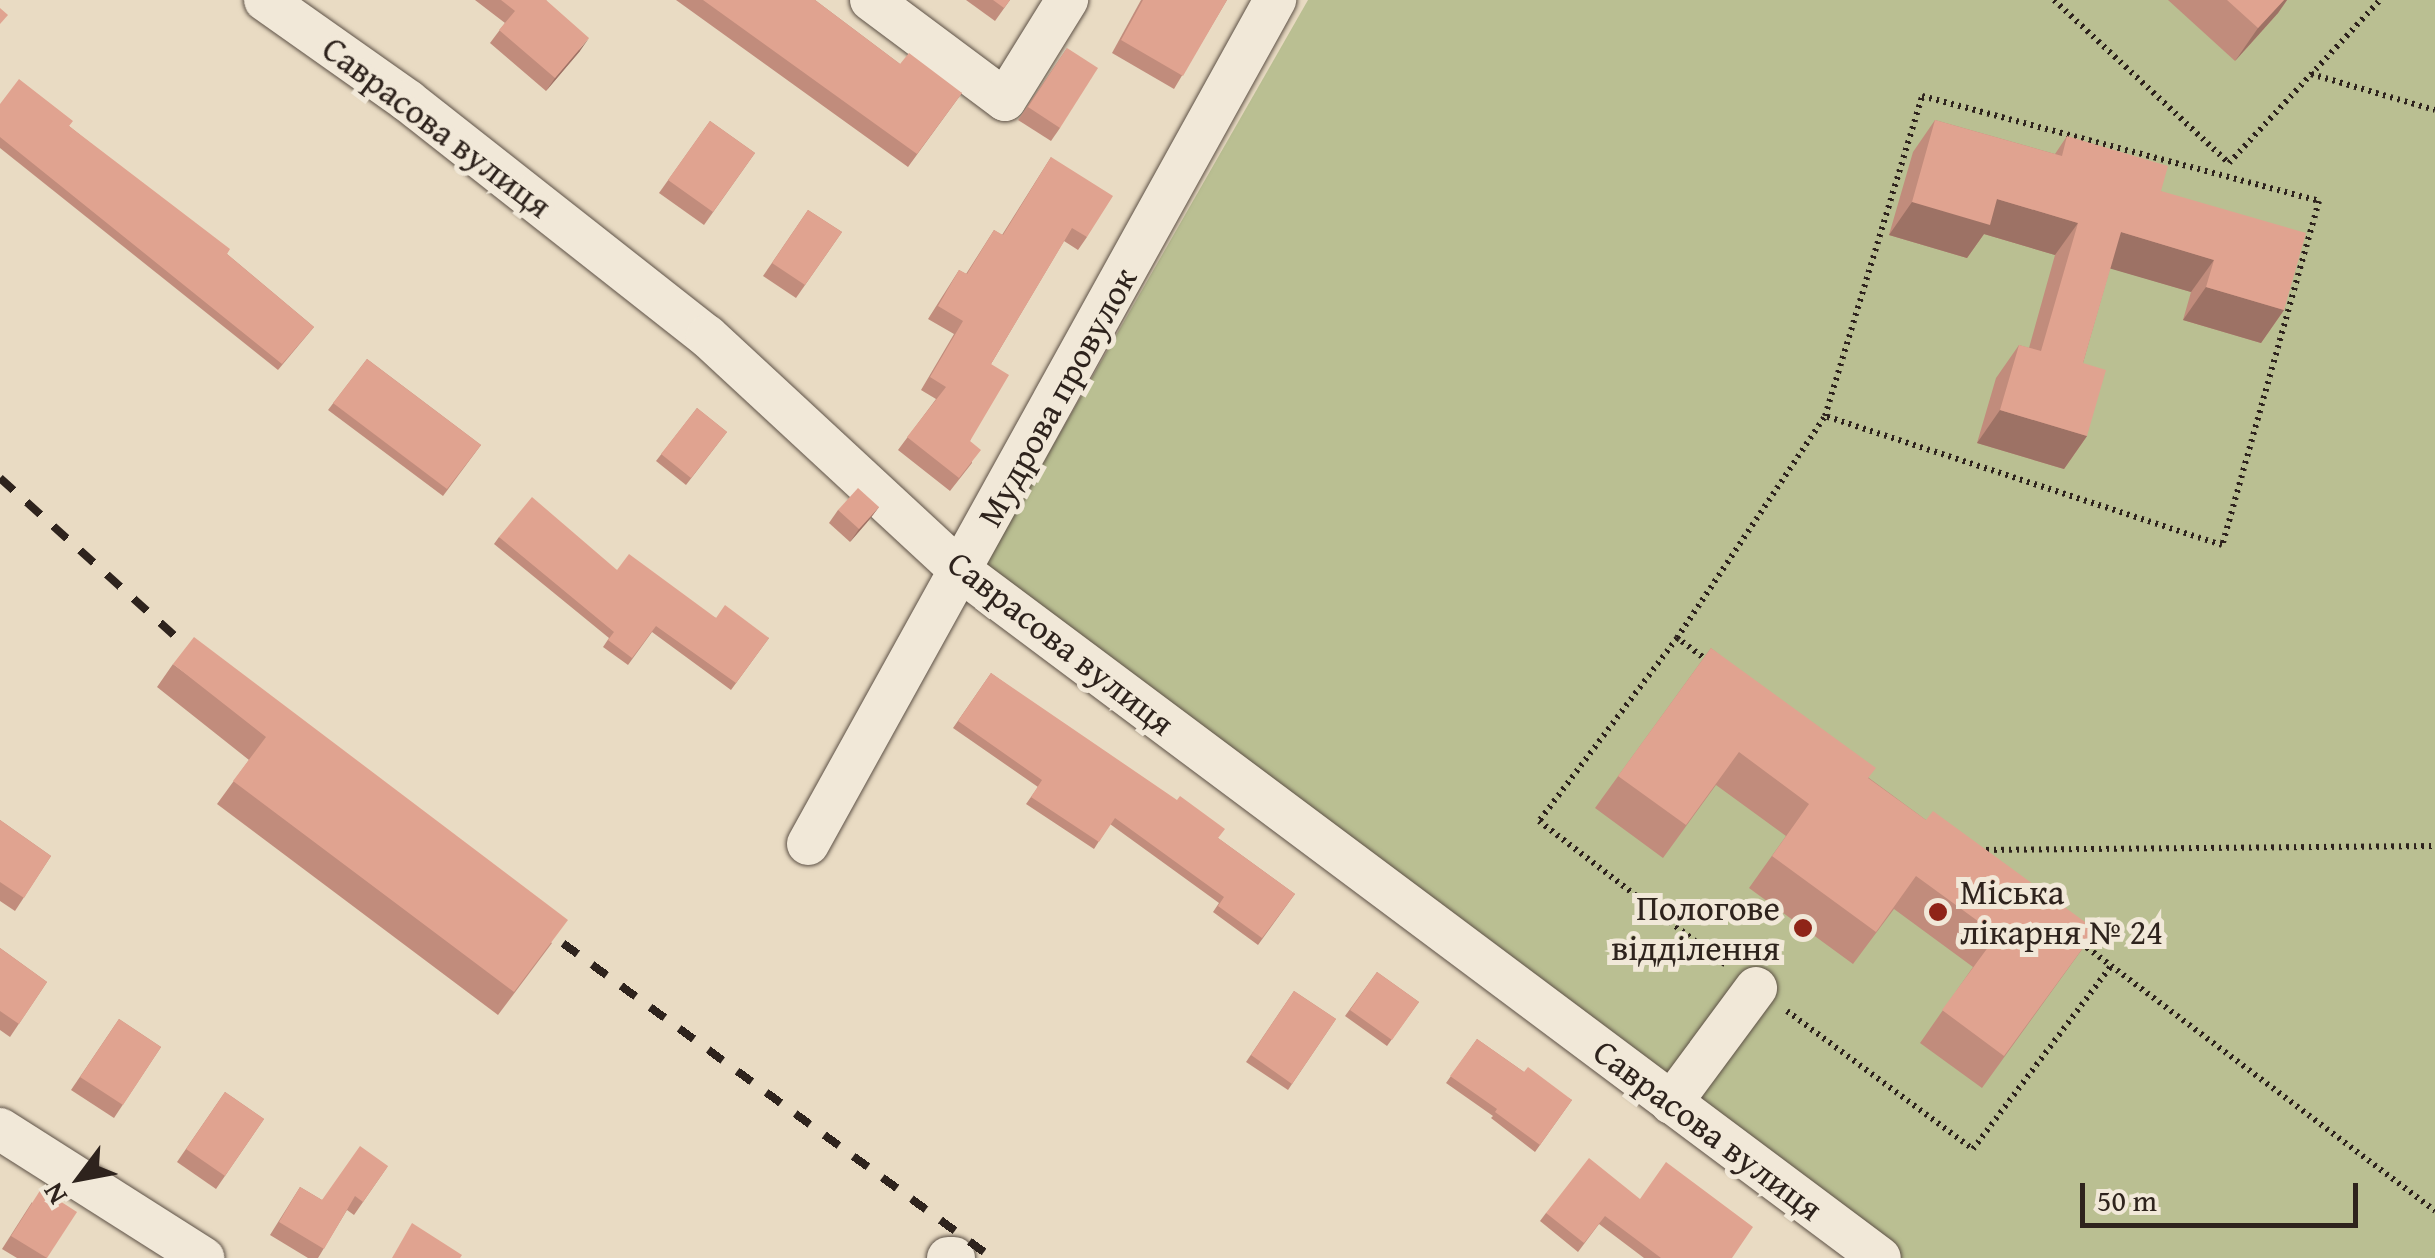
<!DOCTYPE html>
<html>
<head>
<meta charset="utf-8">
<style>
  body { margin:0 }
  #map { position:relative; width:2435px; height:1258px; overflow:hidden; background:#e9dbc3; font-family:"Gentium Book Plus",serif }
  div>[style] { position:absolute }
  .green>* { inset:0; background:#babf92 }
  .path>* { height:6px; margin-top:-3px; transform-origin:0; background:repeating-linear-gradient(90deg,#2e231d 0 2.5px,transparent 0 7.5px) }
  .roads { filter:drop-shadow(0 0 2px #5d5146) drop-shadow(0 0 2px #5d5146) }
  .minor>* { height:42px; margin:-21px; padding:0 21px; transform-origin:21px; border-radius:21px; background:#f1e8d8 }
  .rail>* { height:8px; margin-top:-4px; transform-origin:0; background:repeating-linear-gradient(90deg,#2e231d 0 18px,transparent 0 36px) }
  .wall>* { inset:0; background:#c18c7c }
  .shaded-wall>* { inset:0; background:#9d7265 }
  .building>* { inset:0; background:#e0a390 }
  .dots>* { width:28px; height:28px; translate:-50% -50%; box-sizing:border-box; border:5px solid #f1e8d8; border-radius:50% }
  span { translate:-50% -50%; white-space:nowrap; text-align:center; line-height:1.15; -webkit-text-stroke:10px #f1e8d8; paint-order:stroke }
  .street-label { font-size:35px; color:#2e231d }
  .poi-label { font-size:35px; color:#2e231d }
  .left { translate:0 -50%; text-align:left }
  .right { translate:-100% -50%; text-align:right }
  .north { position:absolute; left:30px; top:1128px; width:100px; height:100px; -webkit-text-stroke:8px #f1e8d8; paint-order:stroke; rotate:238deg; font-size:28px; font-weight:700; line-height:40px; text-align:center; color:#2e231d }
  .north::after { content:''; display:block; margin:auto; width:35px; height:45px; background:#2e231d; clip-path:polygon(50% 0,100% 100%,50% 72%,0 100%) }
  .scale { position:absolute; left:2080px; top:1183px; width:278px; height:45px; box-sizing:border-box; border:5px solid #2e231d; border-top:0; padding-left:12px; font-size:30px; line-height:35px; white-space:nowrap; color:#2e231d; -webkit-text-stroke:8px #f1e8d8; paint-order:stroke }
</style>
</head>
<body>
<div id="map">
  <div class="green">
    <i style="clip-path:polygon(1308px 0,2435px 0,2435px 1258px,1900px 1258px,984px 566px)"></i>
  </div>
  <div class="path">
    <i style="left:2054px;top:0;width:239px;rotate:43deg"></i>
    <i style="left:2229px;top:163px;width:222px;rotate:-47.2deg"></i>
    <i style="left:2311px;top:74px;width:129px;rotate:16.2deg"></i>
    <i style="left:1922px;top:96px;width:411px;rotate:14.8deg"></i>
    <i style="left:2319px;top:201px;width:357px;rotate:105.7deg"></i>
    <i style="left:2222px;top:545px;width:417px;rotate:-162deg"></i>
    <i style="left:1825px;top:416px;width:334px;rotate:-73.1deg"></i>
    <i style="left:1677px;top:638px;width:267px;rotate:-56.3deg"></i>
    <i style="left:1708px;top:661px;width:39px;rotate:-143deg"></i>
    <i style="left:1677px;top:638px;width:229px;rotate:127deg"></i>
    <i style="left:1539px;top:821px;width:235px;rotate:37.6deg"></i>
    <i style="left:1979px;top:850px;width:456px;rotate:-0.5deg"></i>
    <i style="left:2081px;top:943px;width:444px;rotate:37.1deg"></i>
    <i style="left:1787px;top:1011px;width:232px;rotate:36.6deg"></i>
    <i style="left:1973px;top:1149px;width:229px;rotate:-53deg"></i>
  </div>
  <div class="roads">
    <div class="minor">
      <i style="left:265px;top:0;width:175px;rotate:35.2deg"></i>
      <i style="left:408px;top:101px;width:380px;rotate:38.2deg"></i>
      <i style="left:707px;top:336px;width:346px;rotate:42.8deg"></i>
      <i style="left:961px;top:571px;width:1147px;rotate:36.78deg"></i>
      <i style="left:871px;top:0;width:167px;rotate:36.7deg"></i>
      <i style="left:1005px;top:100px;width:118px;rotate:-58.2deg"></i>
      <i style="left:808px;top:844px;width:965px;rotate:-61.04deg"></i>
      <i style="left:1671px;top:1103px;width:143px;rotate:-53.5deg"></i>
      <i style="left:0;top:1129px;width:241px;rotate:32.4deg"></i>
      <i style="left:948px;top:1258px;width:6px"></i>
    </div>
  </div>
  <div class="rail">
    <i style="left:0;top:478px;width:280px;rotate:42.1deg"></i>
    <i style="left:534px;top:922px;width:568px;rotate:36.26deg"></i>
  </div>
  <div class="wall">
    <i style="clip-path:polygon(475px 0,546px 0,580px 51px,546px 91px,490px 43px,505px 23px)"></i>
    <i style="clip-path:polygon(676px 0,815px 0,900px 64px,962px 93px,908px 167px)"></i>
    <i style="clip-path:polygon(966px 0,1010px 0,995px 21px)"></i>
    <i style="clip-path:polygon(1141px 0,1227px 0,1174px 89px,1112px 53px)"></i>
    <i style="clip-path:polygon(2168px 0,2287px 0,2278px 13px,2235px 61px)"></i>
    <i style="clip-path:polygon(1067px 48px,1060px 128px,1051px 141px,1018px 120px)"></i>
    <i style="clip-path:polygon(0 104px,69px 126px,227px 254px,314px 327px,278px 370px,0 148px)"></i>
    <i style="clip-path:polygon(1935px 120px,2055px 154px,2067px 136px,2161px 191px,2284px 310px,2261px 343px,2183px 320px,2191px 292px,2110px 268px,2083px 363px,2087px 436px,2064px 469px,1977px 443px,1996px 378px,2019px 345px,2029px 348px,2055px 255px,1984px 234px,1967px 258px,1889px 235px,1913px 152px)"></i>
    <i style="clip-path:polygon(710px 121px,755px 153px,704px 225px,659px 193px)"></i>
    <i style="clip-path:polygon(1051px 157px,1087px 237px,1078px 250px,1064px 241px,991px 364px,970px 441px,972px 463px,950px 491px,898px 450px,936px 399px,921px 390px,954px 334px,928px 319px,959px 270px,966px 274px,994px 230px,1002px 235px)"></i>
    <i style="clip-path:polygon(808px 210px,842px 232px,796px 298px,763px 276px)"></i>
    <i style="clip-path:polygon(367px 359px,481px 445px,443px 496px,328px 410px)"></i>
    <i style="clip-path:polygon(697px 408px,727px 432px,686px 485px,656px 461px)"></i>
    <i style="clip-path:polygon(879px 507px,869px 520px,850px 542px,829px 523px,838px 510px)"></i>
    <i style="clip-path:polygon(499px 537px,617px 570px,716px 618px,769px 638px,731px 690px,652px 632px,628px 665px,603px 647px,609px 638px,494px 544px)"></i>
    <i style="clip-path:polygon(1711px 648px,1869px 778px,1926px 820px,2096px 930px,1982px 1088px,1920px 1043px,1973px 967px,1894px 909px,1853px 964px,1749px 888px,1786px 836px,1716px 785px,1663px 858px,1595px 808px)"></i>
    <i style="clip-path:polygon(173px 664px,552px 943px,498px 1015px,217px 804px,249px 760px,157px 687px)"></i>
    <i style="clip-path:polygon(991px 673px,1295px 894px,1258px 945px,1213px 912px,1219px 903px,1110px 824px,1094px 849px,1026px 804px,1038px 787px,953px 728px)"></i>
    <i style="clip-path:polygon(0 820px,51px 856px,15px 911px,0 901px)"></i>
    <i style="clip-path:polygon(0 948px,47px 982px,10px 1037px,0 1030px)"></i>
    <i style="clip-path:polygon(1377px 972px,1419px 1002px,1387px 1046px,1345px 1016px)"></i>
    <i style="clip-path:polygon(1294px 991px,1336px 1019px,1288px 1090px,1246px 1062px)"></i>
    <i style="clip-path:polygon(119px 1019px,161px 1047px,114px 1118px,71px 1090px)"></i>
    <i style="clip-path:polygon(1477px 1039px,1524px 1072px,1572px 1100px,1535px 1152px,1491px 1118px,1493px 1116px,1446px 1083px)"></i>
    <i style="clip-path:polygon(225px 1092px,264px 1119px,216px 1189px,177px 1162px)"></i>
    <i style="clip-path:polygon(388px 1166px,354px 1215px,347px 1210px,318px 1258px,308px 1258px,270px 1235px,300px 1187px,322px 1200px)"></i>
    <i style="clip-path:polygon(1640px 1199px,1732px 1258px,1644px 1258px,1599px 1224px,1578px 1252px,1540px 1221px,1546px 1213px)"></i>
    <i style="clip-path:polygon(32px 1202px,47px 1258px,17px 1258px,2px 1249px)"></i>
  </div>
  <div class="shaded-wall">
    <i style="clip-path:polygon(2284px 0,2287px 0,2278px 13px,2235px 61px,2258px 28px)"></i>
    <i style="clip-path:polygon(589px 38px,580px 51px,546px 91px,555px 78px)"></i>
    <i style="clip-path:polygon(1997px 199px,2078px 223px,2055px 255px,1984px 234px,1967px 258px,1889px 235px,1912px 202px)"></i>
    <i style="clip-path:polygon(2121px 232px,2214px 260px,2191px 292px,2098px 265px)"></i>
    <i style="clip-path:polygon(2206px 287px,2284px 310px,2261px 343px,2183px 320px)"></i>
    <i style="clip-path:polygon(2000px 410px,2087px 436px,2064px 469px,1977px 443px)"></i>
    <i style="clip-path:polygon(879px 507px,869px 520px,850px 542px,859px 529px)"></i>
  </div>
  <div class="building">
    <i style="clip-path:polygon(501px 0,546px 0,589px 38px,555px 78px,499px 30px,515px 11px)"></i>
    <i style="clip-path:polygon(703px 0,815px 0,900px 64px,909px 53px,962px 93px,917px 154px)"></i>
    <i style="clip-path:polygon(993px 0,1010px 0,1004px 8px)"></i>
    <i style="clip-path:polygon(1143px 0,1227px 0,1183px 76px,1121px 40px)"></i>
    <i style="clip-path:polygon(2227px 0,2284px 0,2258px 28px)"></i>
    <i style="clip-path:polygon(0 8px,8px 15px,0 24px)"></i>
    <i style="clip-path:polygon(1067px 48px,1098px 68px,1060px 128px,1028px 107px)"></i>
    <i style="clip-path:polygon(19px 79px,73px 121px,69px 126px,230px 249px,227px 254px,314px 327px,282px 364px,0 137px,0 104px)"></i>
    <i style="clip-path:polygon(1935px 120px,2062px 156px,2067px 136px,2168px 166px,2161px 191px,2306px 233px,2284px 310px,2206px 287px,2214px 260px,2121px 232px,2083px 363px,2106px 370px,2087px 436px,2000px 410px,2019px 345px,2041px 351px,2078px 223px,1997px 199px,1990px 225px,1912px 202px)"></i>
    <i style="clip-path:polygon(710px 121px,755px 153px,713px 212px,668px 180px)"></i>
    <i style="clip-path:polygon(1051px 157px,1113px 196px,1087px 237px,1072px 228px,991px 364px,1009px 375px,970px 441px,981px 450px,959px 478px,907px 437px,946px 387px,930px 377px,963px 321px,938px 306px,959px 270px,967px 274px,994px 230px,1003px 235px)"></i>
    <i style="clip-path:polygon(808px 210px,842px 232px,805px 285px,772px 263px)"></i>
    <i style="clip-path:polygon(367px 359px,481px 445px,447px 489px,333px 403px)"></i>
    <i style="clip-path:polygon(697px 408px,727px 432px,691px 478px,661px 454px)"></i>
    <i style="clip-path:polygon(858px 488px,879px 507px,859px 529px,838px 510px)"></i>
    <i style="clip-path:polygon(532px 497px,617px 570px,629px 554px,716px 618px,725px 605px,769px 638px,736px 683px,656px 626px,632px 658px,608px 640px,614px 632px,499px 537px)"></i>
    <i style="clip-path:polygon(194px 637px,568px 920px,514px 992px,233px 781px,266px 737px,173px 664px)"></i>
    <i style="clip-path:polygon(1711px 648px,1876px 768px,1868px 778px,1926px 820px,1933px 811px,2096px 930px,2004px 1056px,1942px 1010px,1997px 935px,1916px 876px,1876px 932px,1772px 856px,1809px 804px,1739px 752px,1686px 825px,1618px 776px)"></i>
    <i style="clip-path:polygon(991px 673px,1177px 800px,1180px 796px,1225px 829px,1218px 838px,1295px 894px,1262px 938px,1218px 906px,1224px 897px,1115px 818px,1099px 842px,1031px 797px,1042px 780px,958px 721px)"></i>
    <i style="clip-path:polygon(0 820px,51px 856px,24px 898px,0 882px)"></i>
    <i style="clip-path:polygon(0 948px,47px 982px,19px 1024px,0 1011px)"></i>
    <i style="clip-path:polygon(1377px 972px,1419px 1002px,1392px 1040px,1350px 1010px)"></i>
    <i style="clip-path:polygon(1294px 991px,1336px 1019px,1292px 1084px,1251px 1055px)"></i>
    <i style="clip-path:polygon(119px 1019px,161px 1047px,123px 1105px,80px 1077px)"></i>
    <i style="clip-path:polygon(1477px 1039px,1524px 1072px,1528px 1067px,1572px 1100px,1540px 1145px,1495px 1112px,1497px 1109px,1450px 1076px)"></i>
    <i style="clip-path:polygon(225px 1092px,264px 1119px,225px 1176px,186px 1149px)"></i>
    <i style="clip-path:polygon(360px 1146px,388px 1166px,363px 1202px,355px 1196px,324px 1249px,279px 1222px,300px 1187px,322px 1200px)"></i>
    <i style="clip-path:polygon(1589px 1158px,1640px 1199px,1666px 1162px,1753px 1227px,1732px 1258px,1661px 1258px,1605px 1216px,1584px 1243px,1546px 1213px)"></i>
    <i style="clip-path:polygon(41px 1189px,77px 1212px,47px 1258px,11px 1236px)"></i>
    <i style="clip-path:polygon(412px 1223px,462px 1255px,460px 1258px,392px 1258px)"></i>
  </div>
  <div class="dots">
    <i style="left:1938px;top:912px;background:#8f2418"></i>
    <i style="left:1803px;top:928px;background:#8f2418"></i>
  </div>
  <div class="street-label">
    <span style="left:437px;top:127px;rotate:37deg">Саврасова вулиця</span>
    <span style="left:1057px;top:397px;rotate:-61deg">Мудрова провулок</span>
    <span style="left:1061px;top:643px;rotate:38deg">Саврасова вулиця</span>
    <span style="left:1708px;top:1130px;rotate:37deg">Саврасова вулиця</span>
  </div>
  <div class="poi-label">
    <span class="left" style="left:1960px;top:912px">Міська<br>лікарня № 24</span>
    <span class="right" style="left:1780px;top:928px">Пологове<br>відділення</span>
  </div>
  <div class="north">N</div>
  <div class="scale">50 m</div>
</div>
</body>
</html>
